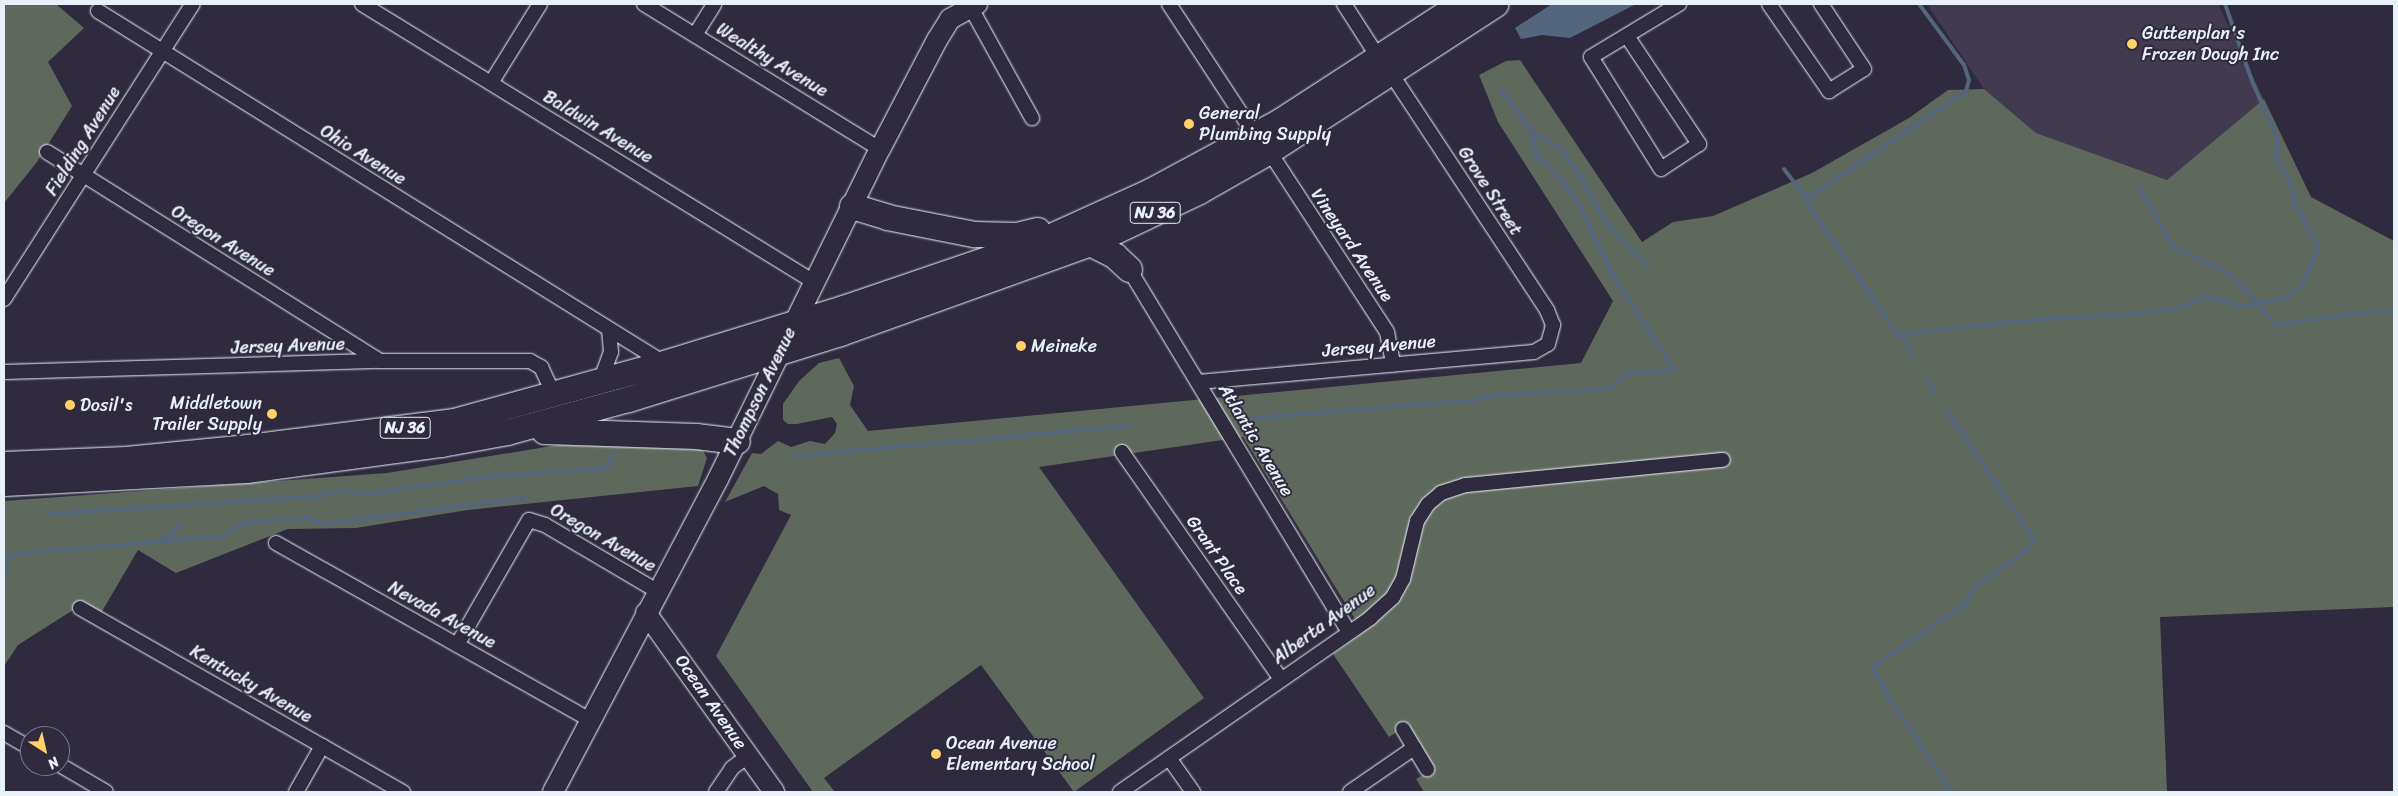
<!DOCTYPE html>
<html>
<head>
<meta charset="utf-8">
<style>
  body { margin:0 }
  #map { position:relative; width:2398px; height:796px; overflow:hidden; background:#2f2a3d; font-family:Sriracha,sans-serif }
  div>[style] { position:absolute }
  .built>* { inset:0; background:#423a4f }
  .green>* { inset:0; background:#5e685d }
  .water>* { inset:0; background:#53667e }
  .stream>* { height:4px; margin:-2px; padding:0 2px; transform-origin:2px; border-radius:2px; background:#53667e }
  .roads { filter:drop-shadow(0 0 1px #e8f1f8) drop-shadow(0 0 1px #e8f1f8) }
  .street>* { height:14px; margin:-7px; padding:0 7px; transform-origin:7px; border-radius:7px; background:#2f2a3d }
  .secondary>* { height:20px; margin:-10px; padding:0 10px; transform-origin:10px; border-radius:10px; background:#2f2a3d }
  .highway>* { height:25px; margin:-12.5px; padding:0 12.5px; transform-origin:12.5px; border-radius:12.5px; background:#2f2a3d }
  .dots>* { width:14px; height:14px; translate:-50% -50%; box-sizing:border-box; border:2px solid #2f2a3d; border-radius:50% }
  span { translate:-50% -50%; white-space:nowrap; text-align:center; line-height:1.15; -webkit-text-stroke:4px #2f2a3d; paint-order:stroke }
  .shield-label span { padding:1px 4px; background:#2f2a3d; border:1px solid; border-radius:4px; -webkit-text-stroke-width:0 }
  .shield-label { font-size:16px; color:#e8f1f8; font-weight:700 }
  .poi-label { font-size:18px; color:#e8f1f8 }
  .left { translate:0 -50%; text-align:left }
  .right { translate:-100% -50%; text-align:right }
  .street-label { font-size:18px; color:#e8f1f8 }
  .frame { position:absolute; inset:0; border:5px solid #e8f1f8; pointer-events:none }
  .north { position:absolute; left:20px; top:726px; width:50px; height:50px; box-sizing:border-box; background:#2f2a3d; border:1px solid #797a88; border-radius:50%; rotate:145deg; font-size:14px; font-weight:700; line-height:20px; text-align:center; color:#e8f1f8 }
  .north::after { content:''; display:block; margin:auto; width:18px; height:22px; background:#ffd166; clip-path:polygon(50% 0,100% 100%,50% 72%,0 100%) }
</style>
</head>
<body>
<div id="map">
  <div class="built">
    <i style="clip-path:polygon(1927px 4px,2218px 4px,2264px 99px,2167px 180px,2036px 133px,1984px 89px)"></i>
  </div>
  <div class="green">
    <i style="clip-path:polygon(4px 4px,56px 4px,84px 28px,48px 62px,72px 106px,37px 162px,4px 203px)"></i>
    <i style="clip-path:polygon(1520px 60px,1642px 242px,1673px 222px,1713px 216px,1812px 173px,1909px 118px,1948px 90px,1984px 89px,2036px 133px,2167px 180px,2264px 99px,2311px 197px,2394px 241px,2394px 607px,2160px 617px,2167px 792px,1424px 792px,1416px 779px,1434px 768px,1408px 725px,1389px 737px,1333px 654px,1363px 632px,1243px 437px,1039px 467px,1204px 698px,1074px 792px,981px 665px,824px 778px,835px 792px,813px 792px,716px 656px,791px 515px,779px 510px,778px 494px,764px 486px,725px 502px,752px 453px,761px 454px,778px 441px,791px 447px,810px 441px,825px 444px,835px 433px,837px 424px,832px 417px,797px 424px,788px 424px,783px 420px,783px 404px,799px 381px,819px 363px,839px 358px,854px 386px,850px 405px,868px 431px,1581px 363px,1613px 301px,1498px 122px,1479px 75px,1506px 61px)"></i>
    <i style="clip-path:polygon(570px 443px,681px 444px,702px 449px,707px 458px,698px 486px,468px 510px,356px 528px,288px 529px,176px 573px,138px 550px,101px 613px,84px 603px,18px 645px,4px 666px,4px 501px,387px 473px)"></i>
  </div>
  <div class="water">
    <i style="clip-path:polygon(1552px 4px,1636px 4px,1570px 38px,1542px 35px,1521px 39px,1515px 28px)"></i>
  </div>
  <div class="stream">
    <i style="left:1532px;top:131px;width:32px;rotate:32deg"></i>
    <i style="left:1559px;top:148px;width:34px;rotate:52deg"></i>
    <i style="left:1580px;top:175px;width:50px;rotate:62.4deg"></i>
    <i style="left:1603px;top:219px;width:66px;rotate:46.8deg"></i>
    <i style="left:1784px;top:169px;width:39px;rotate:53deg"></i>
    <i style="left:2139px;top:188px;width:69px;rotate:59.7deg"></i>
    <i style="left:2174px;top:248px;width:56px;rotate:24.3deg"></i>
    <i style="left:2225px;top:271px;width:38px;rotate:43deg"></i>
    <i style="left:2253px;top:297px;width:36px;rotate:51deg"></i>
    <i style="left:2276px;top:325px;width:82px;rotate:-8.4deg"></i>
    <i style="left:2357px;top:313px;width:37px;rotate:-2deg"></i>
    <i style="left:1900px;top:337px;width:163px;rotate:-124.8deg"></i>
    <i style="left:1807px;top:203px;width:5px;rotate:-79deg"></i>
    <i style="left:1808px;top:198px;width:191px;rotate:-34.1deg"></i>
    <i style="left:1966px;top:91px;width:11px;rotate:-75deg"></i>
    <i style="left:1969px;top:80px;width:16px;rotate:-108deg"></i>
    <i style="left:1964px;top:65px;width:76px;rotate:-126.4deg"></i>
    <i style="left:1912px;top:356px;width:24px;rotate:-114deg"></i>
    <i style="left:1902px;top:334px;width:142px;rotate:-6.1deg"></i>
    <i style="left:2043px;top:319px;width:92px;rotate:-3.1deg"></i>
    <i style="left:2135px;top:314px;width:41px;rotate:-7deg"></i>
    <i style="left:2176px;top:309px;width:31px;rotate:-22deg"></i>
    <i style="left:2205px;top:297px;width:39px;rotate:13deg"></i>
    <i style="left:2243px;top:306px;width:45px;rotate:-10.3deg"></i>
    <i style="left:2287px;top:298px;width:21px;rotate:-41deg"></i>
    <i style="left:2303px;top:284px;width:40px;rotate:-68deg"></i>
    <i style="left:2318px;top:247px;width:52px;rotate:-117.6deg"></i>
    <i style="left:2294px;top:201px;width:16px;rotate:-97deg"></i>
    <i style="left:2292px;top:185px;width:31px;rotate:-121deg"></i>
    <i style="left:2276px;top:158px;width:18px;rotate:-84deg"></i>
    <i style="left:2278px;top:140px;width:64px;rotate:-113.8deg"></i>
    <i style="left:2252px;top:81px;width:82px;rotate:-109.3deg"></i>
    <i style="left:1926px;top:378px;width:17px;rotate:59deg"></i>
    <i style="left:1947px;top:411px;width:153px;rotate:55.9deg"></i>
    <i style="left:2033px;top:538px;width:10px;rotate:107deg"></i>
    <i style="left:2030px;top:548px;width:69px;rotate:144.5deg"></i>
    <i style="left:1974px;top:588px;width:18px;rotate:119deg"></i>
    <i style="left:1965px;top:604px;width:112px;rotate:145.9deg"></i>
    <i style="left:1872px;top:667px;width:33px;rotate:61deg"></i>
    <i style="left:1888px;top:696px;width:115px;rotate:56.3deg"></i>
    <i style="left:1253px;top:418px;width:221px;rotate:-4.7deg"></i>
    <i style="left:1473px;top:400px;width:25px;rotate:-11deg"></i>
    <i style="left:1498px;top:395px;width:109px;rotate:-3.2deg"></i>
    <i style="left:1607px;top:389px;width:27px;rotate:-36deg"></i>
    <i style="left:1629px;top:373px;width:46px;rotate:-3.7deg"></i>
    <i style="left:1675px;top:370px;width:115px;rotate:-123.3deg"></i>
    <i style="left:1612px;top:274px;width:73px;rotate:-115.2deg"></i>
    <i style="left:1581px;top:208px;width:42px;rotate:-125.2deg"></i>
    <i style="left:1557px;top:174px;width:28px;rotate:-139deg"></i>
    <i style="left:1536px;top:156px;width:25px;rotate:-99deg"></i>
    <i style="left:1532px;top:131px;width:51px;rotate:-127.1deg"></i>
    <i style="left:793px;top:456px;width:337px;rotate:-5.1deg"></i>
    <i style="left:49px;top:514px;width:271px;rotate:-3.8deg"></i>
    <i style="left:319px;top:496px;width:17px;rotate:-17deg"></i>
    <i style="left:335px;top:491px;width:37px;rotate:3deg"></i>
    <i style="left:372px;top:493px;width:122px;rotate:-8deg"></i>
    <i style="left:493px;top:476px;width:105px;rotate:-3.8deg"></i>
    <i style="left:598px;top:469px;width:12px;rotate:-20deg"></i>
    <i style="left:609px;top:465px;width:12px;rotate:-70deg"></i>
    <i style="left:162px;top:540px;width:24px;rotate:-38deg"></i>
    <i style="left:4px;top:580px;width:20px;rotate:-81deg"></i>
    <i style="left:7px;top:560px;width:8px;rotate:-45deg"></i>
    <i style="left:13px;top:554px;width:210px;rotate:-4.9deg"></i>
    <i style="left:222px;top:536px;width:21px;rotate:-31deg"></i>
    <i style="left:240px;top:525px;width:12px;rotate:-14deg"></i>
    <i style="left:252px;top:522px;width:53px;rotate:-4.3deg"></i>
    <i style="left:305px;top:518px;width:19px;rotate:18deg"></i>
    <i style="left:323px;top:524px;width:203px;rotate:-7.4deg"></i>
  </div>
  <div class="roads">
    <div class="street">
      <i style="left:362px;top:4px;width:531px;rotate:31.59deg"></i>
      <i style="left:644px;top:4px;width:277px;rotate:31.6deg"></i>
      <i style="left:1169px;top:4px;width:157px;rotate:56.7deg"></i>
      <i style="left:1344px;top:4px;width:63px;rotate:57.3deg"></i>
      <i style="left:1769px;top:4px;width:106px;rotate:55.4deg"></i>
      <i style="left:1829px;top:91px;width:41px;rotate:-32.2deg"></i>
      <i style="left:1864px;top:69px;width:78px;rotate:-123.5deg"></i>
      <i style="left:971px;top:8px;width:126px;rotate:61deg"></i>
      <i style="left:98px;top:11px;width:667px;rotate:31.88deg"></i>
      <i style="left:695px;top:35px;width:36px;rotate:-58deg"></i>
      <i style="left:1627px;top:36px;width:130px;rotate:56.3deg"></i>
      <i style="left:1699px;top:144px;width:45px;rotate:146.7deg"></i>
      <i style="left:1661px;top:169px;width:132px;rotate:-122deg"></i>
      <i style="left:1591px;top:57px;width:103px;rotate:-31.1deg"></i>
      <i style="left:491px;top:83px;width:93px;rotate:-58.2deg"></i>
      <i style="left:1269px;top:151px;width:216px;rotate:56.9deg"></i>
      <i style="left:1387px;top:332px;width:33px;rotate:79deg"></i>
      <i style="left:47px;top:152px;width:393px;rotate:32.1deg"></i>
      <i style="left:1129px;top:269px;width:424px;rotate:58.8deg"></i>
      <i style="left:4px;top:299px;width:350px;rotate:-57.4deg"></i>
      <i style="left:4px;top:372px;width:376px;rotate:-1.7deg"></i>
      <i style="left:380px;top:361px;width:150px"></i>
      <i style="left:530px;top:361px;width:13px;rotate:29deg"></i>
      <i style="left:541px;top:367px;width:31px;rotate:65deg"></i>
      <i style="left:600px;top:382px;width:32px;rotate:-70deg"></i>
      <i style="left:611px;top:352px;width:23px;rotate:-95deg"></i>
      <i style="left:1198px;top:382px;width:337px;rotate:-5.1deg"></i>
      <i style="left:1534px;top:352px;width:16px;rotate:-30deg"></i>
      <i style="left:1548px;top:344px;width:20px;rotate:-75deg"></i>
      <i style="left:1553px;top:325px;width:16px;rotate:-112deg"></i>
      <i style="left:1547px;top:310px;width:285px;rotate:-123.4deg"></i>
      <i style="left:1122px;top:452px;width:277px;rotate:55deg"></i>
      <i style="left:276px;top:543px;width:360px;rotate:29.4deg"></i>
      <i style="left:80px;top:608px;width:372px;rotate:29.7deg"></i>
      <i style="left:457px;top:645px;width:144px;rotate:-60.1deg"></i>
      <i style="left:529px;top:520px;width:17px;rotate:17deg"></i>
      <i style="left:545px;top:525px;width:130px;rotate:30.5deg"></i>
      <i style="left:1403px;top:729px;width:47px;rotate:59deg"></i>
      <i style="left:4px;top:733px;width:30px;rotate:30deg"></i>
      <i style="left:1169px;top:758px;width:42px;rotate:54.8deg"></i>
      <i style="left:60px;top:765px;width:53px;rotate:30.4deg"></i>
      <i style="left:296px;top:792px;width:53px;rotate:-60.5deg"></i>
      <i style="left:716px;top:792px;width:29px;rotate:-56deg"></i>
      <i style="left:732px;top:768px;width:20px;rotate:-37deg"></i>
      <i style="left:1120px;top:792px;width:305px;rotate:-34.8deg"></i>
      <i style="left:1370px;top:618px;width:31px;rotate:-42deg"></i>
      <i style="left:1393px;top:597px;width:21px;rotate:-61deg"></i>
      <i style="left:1403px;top:579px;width:60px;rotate:-76.4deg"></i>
      <i style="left:1417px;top:521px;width:20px;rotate:-57deg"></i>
      <i style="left:1428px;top:504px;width:17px;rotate:-40deg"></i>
      <i style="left:1441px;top:493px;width:26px;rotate:-18deg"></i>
      <i style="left:1466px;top:485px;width:258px;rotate:-5.6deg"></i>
      <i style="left:1350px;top:792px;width:78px;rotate:-34.5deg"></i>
    </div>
    <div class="secondary">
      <i style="left:646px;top:613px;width:220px;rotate:54.4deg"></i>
      <i style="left:553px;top:792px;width:354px;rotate:-62.2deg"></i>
      <i style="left:718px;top:479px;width:368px;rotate:-63.9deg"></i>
      <i style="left:880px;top:149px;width:123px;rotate:-62.4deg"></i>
      <i style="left:937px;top:40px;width:25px;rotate:-58deg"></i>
      <i style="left:950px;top:19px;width:31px;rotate:-29deg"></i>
    </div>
    <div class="highway">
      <i style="left:852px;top:206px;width:37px;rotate:17deg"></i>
      <i style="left:887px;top:217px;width:89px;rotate:11.1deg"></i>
      <i style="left:974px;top:234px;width:43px;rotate:1.3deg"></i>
      <i style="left:1017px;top:235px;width:21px;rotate:-14deg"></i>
      <i style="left:1090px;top:243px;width:28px;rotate:27deg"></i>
      <i style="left:1115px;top:256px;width:19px;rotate:43deg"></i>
      <i style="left:544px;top:431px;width:152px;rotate:1.9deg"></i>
      <i style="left:696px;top:436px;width:41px;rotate:7deg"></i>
      <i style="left:4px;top:464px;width:122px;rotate:-2.3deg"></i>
      <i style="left:126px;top:459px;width:123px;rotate:-5.6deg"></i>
      <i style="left:248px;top:447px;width:208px;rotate:-7.2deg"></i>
      <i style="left:454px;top:421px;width:218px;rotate:-15.4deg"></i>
      <i style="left:664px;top:363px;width:187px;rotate:-17.1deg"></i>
      <i style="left:843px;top:308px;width:208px;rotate:-18.8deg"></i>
      <i style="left:1040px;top:241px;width:121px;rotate:-24.4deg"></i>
      <i style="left:1150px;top:191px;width:148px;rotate:-28.3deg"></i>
      <i style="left:1280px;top:121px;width:215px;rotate:-33deg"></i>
      <i style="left:4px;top:483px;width:242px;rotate:-3.1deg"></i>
      <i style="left:246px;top:470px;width:197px;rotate:-7.6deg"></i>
      <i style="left:441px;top:444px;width:67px;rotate:-10.3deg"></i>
      <i style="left:507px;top:432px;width:125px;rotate:-15.3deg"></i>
      <i style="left:628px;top:399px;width:222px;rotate:-17.3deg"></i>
      <i style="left:840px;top:333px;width:266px;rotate:-19.8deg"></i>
      <i style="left:1090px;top:243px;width:121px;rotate:-25.5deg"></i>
      <i style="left:1199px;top:191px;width:81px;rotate:-29.7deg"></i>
      <i style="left:1269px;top:151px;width:270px;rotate:-33deg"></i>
    </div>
  </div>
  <div class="dots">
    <i style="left:2132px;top:44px;background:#ffd166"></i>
    <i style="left:1189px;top:124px;background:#ffd166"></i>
    <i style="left:1021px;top:346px;background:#ffd166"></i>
    <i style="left:70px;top:405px;background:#ffd166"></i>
    <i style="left:272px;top:414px;background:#ffd166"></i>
    <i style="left:936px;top:754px;background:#ffd166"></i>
  </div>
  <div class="shield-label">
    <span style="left:1155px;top:213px">NJ 36</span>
    <span style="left:405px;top:428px">NJ 36</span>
  </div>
  <div class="poi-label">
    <span class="left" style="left:2142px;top:44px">Guttenplan's<br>Frozen Dough Inc</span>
    <span class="left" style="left:1199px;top:124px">General<br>Plumbing Supply</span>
    <span class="left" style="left:1031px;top:346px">Meineke</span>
    <span class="right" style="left:262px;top:414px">Middletown<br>Trailer Supply</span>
    <span class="left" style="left:80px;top:405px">Dosil's</span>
    <span class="left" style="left:946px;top:754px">Ocean Avenue<br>Elementary School</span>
  </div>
  <div class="street-label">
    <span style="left:772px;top:60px;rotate:31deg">Wealthy Avenue</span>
    <span style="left:598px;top:127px;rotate:31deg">Baldwin Avenue</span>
    <span style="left:83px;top:141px;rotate:-58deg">Fielding Avenue</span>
    <span style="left:363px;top:155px;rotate:32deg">Ohio Avenue</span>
    <span style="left:1490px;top:191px;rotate:57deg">Grove Street</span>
    <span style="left:223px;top:241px;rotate:32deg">Oregon Avenue</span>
    <span style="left:1352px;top:245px;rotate:56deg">Vineyard Avenue</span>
    <span style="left:288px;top:346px;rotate:-2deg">Jersey Avenue</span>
    <span style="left:1379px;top:346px;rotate:-5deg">Jersey Avenue</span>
    <span style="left:760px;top:392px;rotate:-64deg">Thompson Avenue</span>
    <span style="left:1256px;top:440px;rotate:59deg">Atlantic Avenue</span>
    <span style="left:603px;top:538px;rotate:30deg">Oregon Avenue</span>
    <span style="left:1217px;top:555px;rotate:55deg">Grant Place</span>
    <span style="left:442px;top:615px;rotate:29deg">Nevada Avenue</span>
    <span style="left:1324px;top:624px;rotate:-36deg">Alberta Avenue</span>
    <span style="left:251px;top:684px;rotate:30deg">Kentucky Avenue</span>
    <span style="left:711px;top:702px;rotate:55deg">Ocean Avenue</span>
  </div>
  <div class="frame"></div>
  <div class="north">N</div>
</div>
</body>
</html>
